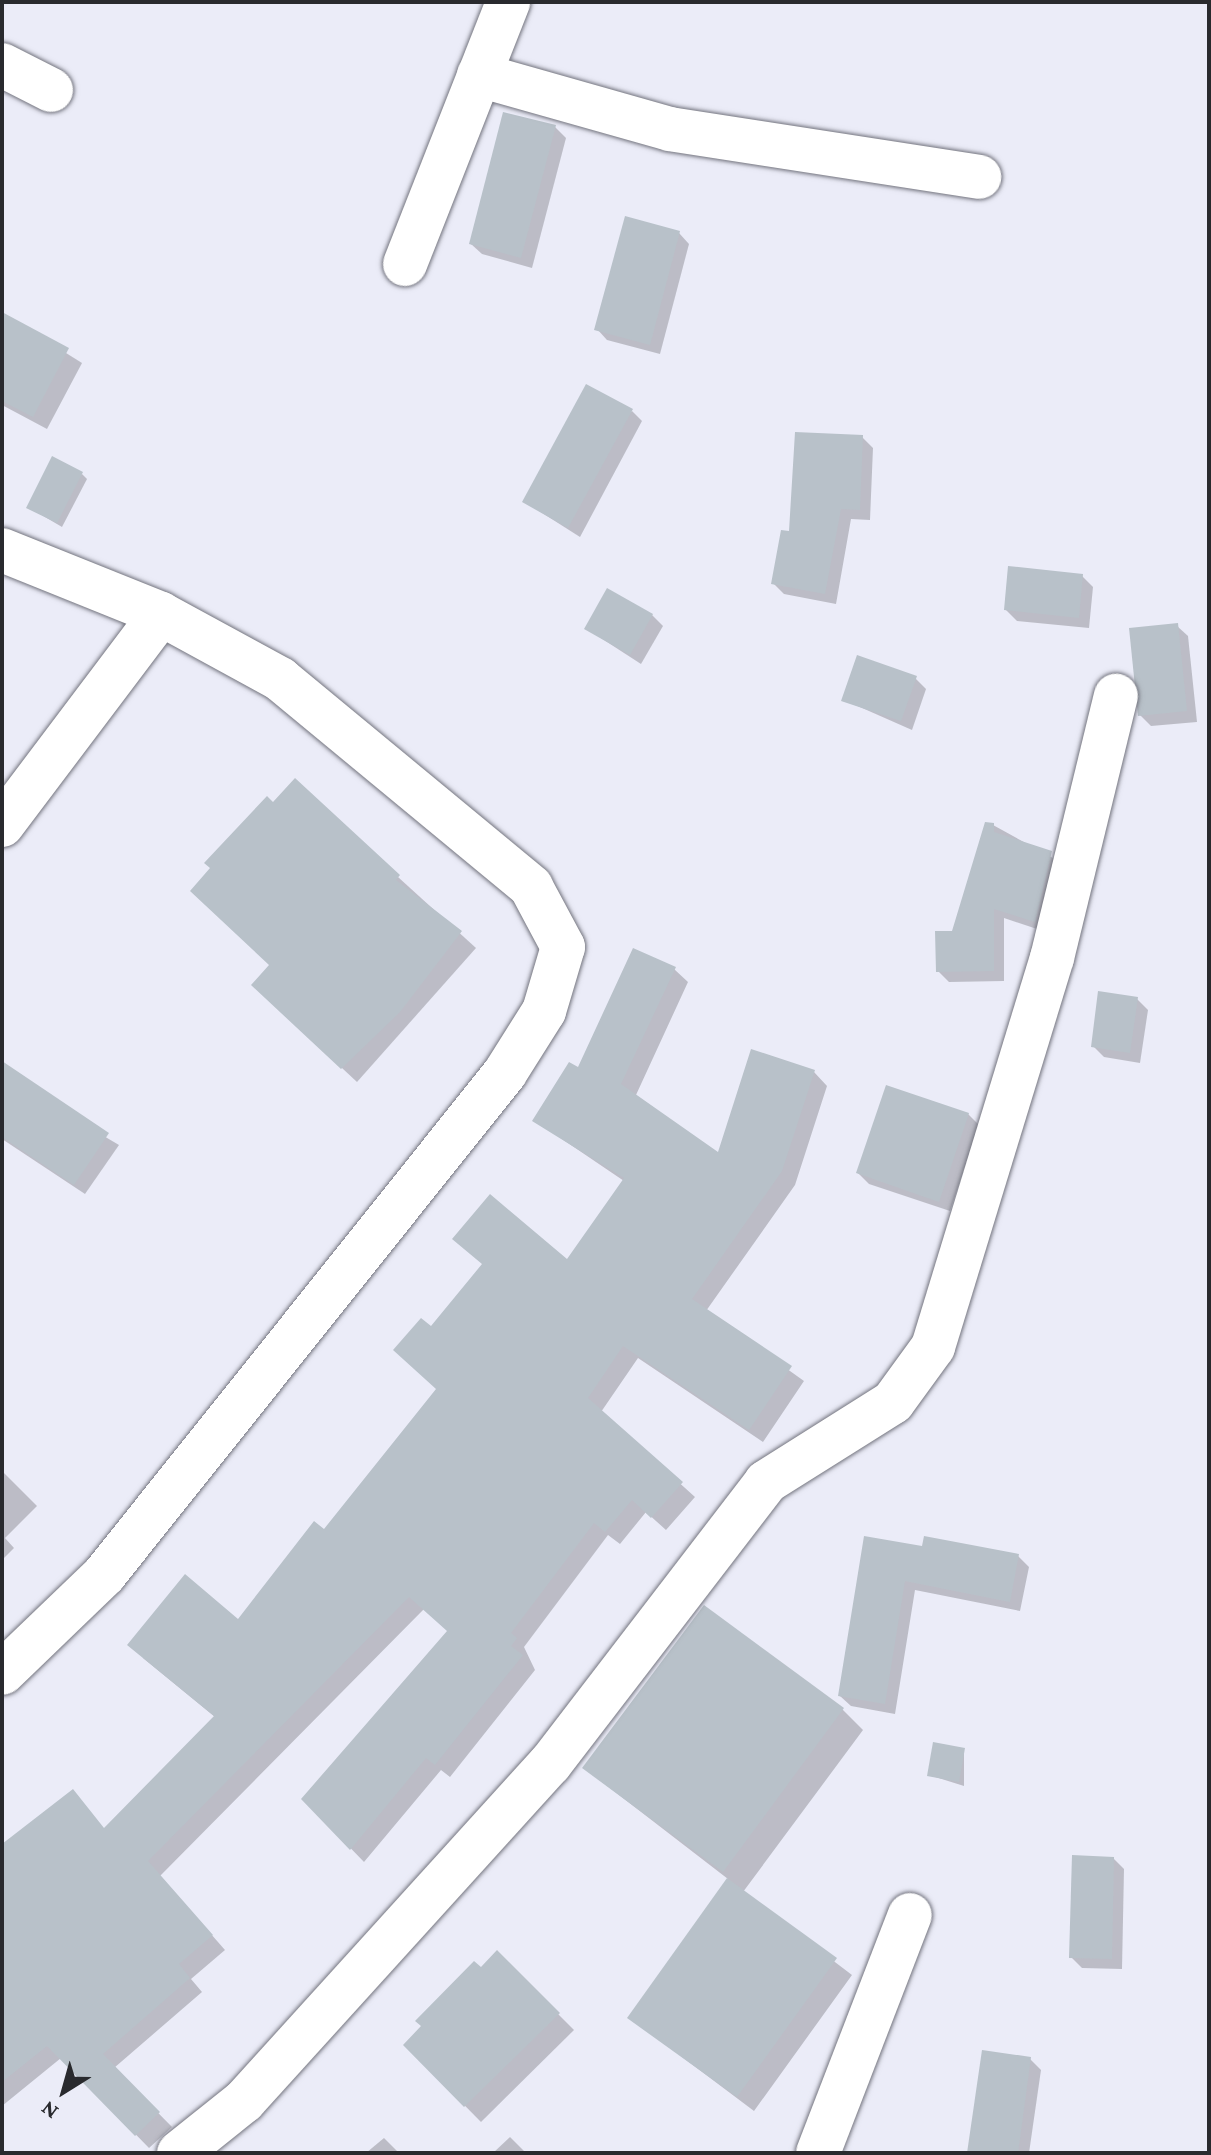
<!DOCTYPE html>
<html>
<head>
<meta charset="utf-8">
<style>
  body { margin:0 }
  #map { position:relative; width:1211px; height:2155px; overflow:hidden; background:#ebecf8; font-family:"Crimson Pro",serif }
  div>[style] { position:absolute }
  .shadow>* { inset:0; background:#0003 }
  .building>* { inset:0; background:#b8c1c9 }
  .roads { filter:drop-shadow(0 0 2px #73747e) drop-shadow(0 0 2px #73747e) }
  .minor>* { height:44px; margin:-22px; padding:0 22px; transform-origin:22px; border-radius:22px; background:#fff }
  span { translate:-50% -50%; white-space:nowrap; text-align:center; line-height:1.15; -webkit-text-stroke:6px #ebecf8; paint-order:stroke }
  .frame { position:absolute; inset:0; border:4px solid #292a2e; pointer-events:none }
  .north { position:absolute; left:24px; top:2051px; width:80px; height:80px; -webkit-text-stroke:6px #ebecf8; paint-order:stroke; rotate:217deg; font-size:22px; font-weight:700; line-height:32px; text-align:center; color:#292a2e }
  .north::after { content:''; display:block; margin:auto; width:28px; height:36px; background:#292a2e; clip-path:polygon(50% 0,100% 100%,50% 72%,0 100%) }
</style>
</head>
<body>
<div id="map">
  <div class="shadow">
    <i style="clip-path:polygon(555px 127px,566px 138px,532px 268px,482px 254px,471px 244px)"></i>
    <i style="clip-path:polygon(679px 233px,689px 244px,660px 354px,607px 340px,597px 329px)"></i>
    <i style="clip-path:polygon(2px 313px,82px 363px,47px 429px,2px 405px)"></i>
    <i style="clip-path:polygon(632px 411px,642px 421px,580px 537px,525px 502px)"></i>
    <i style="clip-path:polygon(862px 437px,873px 448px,870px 520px,851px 519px,836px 604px,784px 594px,773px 583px,791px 534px)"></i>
    <i style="clip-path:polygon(82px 474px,87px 479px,62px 527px,28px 507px)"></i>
    <i style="clip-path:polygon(1082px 576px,1093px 587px,1089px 628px,1017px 621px,1006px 610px)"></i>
    <i style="clip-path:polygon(652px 615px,663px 626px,641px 664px,587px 629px)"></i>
    <i style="clip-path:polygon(1177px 626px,1188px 636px,1197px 722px,1151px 726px,1140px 715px)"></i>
    <i style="clip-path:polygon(915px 678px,926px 689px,912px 730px,844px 700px)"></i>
    <i style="clip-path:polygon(993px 825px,1062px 863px,1046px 932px,1004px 918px,1004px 981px,949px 982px,938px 971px)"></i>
    <i style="clip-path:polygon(398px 877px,476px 948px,357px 1082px,269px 1000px)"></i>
    <i style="clip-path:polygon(674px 969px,688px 982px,636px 1095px,719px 1155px,814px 1072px,827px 1086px,795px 1185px,706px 1311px,804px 1381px,763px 1442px,638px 1358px,601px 1412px,695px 1497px,666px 1530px,646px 1512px,620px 1544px,608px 1535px,524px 1647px,535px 1670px,450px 1777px,441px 1770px,364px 1862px,303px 1799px,449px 1632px,424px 1609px,160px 1876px,225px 1950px,191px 1979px,202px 1992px,114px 2068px,172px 2127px,149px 2148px,61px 2058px,2px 2106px,2px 1847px,105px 1830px,215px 1717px,143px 1658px,238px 1622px,324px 1532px,438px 1389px,431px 1329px,568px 1262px,624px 1181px,534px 1120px)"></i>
    <i style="clip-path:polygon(1137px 999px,1148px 1010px,1140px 1063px,1104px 1057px,1093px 1046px)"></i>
    <i style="clip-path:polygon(2px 1076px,119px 1145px,85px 1194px,2px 1139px)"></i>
    <i style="clip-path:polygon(968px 1114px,979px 1125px,950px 1211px,869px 1184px,858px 1173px)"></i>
    <i style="clip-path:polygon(2px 1471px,37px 1506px,5px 1538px,14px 1548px,2px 1560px)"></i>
    <i style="clip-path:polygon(923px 1548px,1018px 1556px,1029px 1567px,1020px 1611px,915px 1590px,895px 1714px,851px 1706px,840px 1696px)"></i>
    <i style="clip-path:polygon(842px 1709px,863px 1730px,743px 1892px,852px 1975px,754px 2111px,629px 2017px,728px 1879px,584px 1768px)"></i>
    <i style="clip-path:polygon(964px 1750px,964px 1786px,929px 1775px)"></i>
    <i style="clip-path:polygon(1113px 1858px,1124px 1869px,1122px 1969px,1082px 1968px,1071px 1957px)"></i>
    <i style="clip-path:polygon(497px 1953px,574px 2030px,481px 2122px,405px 2045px)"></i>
    <i style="clip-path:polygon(1030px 2059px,1041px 2070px,1029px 2153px,969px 2153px)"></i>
    <i style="clip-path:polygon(510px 2137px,526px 2153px,493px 2153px)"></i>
    <i style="clip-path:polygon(384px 2138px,399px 2153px,366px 2153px)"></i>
  </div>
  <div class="building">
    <i style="clip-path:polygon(503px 112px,556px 125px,521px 258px,469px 244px)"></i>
    <i style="clip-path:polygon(625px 216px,680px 231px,650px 345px,594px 330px)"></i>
    <i style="clip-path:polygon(2px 312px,69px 348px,33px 417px,2px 401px)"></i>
    <i style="clip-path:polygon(586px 384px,633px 409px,568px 528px,522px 502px)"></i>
    <i style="clip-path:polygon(795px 432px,863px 435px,860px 510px,841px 509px,825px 594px,771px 584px,781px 530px,789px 531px)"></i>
    <i style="clip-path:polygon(52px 456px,83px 472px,57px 523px,26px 508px)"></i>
    <i style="clip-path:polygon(1008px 566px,1083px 574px,1079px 618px,1004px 610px)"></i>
    <i style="clip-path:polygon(607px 588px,653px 614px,630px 655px,584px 629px)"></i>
    <i style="clip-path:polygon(1178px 623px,1187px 711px,1138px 716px,1129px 628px)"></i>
    <i style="clip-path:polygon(857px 655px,917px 676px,901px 721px,841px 701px)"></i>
    <i style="clip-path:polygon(295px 778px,400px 875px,396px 880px,462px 931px,400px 1012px,341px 1069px,251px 985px,269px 965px,190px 891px,210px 868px,204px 863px,267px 796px,273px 802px)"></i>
    <i style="clip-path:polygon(985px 822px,994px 823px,994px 832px,1052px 851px,1035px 922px,994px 909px,994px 971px,936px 972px,935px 931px,952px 931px)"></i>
    <i style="clip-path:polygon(633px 948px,676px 967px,621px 1084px,718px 1152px,751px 1049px,815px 1070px,782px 1171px,692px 1299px,792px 1366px,749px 1430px,623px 1346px,588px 1398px,683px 1482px,651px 1518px,632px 1500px,605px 1532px,594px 1523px,511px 1633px,517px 1638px,511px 1646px,523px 1655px,435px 1765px,426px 1758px,350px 1850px,301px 1799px,447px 1631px,409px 1597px,148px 1861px,213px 1935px,179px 1964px,190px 1978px,103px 2054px,160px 2112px,135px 2136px,47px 2046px,2px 2082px,2px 1844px,73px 1789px,104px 1828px,214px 1716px,127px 1645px,185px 1574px,238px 1619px,314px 1521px,324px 1529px,436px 1389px,393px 1350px,421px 1318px,431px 1326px,482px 1264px,452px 1239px,490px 1194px,567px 1259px,624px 1178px,532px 1121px,569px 1062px,578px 1067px)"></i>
    <i style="clip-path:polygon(1098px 991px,1138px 997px,1130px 1053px,1091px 1047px)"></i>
    <i style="clip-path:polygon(2px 1061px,109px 1133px,74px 1185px,2px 1137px)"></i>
    <i style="clip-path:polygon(886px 1085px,969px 1113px,939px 1202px,856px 1173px)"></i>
    <i style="clip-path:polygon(864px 1536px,922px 1546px,924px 1536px,1019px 1554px,1010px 1602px,905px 1581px,885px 1704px,838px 1696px)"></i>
    <i style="clip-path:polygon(704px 1605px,844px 1708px,723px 1872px,582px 1768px)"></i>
    <i style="clip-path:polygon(933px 1742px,965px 1748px,959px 1782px,927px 1776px)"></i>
    <i style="clip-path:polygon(1072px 1855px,1114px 1857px,1112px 1959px,1069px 1958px)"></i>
    <i style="clip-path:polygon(727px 1878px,837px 1958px,737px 2097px,627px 2018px)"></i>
    <i style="clip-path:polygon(497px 1950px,560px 2013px,464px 2107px,403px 2045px,421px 2026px,415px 2021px,474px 1961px,481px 1967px)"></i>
    <i style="clip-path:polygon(982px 2050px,1031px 2057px,1018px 2153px,967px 2153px)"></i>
  </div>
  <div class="roads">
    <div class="minor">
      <i style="left:2px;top:65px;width:55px;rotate:27deg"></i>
      <i style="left:479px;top:75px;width:198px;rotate:15.8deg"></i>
      <i style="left:670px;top:129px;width:313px;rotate:8.8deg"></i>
      <i style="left:405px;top:264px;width:282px;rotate:-68.5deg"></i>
      <i style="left:2px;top:550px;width:171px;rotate:21.9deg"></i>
      <i style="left:161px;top:614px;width:136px;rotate:28.6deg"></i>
      <i style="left:280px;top:679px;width:326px;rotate:39.6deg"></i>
      <i style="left:531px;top:887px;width:68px;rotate:61.9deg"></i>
      <i style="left:563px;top:947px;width:67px;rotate:106.5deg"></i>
      <i style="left:544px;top:1011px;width:73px;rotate:122.2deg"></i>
      <i style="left:505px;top:1073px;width:642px;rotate:128.62deg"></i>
      <i style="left:104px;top:1575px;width:141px;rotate:136.1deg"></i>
      <i style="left:2px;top:825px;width:264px;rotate:-53deg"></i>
      <i style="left:179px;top:2153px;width:83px;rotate:-38.7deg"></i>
      <i style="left:244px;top:2101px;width:455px;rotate:-47.8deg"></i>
      <i style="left:550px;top:1764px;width:355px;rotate:-52.5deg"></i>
      <i style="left:766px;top:1482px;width:150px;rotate:-32.2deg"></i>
      <i style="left:893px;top:1402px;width:68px;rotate:-54deg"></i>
      <i style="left:933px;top:1347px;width:407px;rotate:-73deg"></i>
      <i style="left:1052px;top:958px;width:270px;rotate:-76.3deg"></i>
      <i style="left:818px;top:2153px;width:255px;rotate:-68.9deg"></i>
    </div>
  </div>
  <div class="frame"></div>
  <div class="north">N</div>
</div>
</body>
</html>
